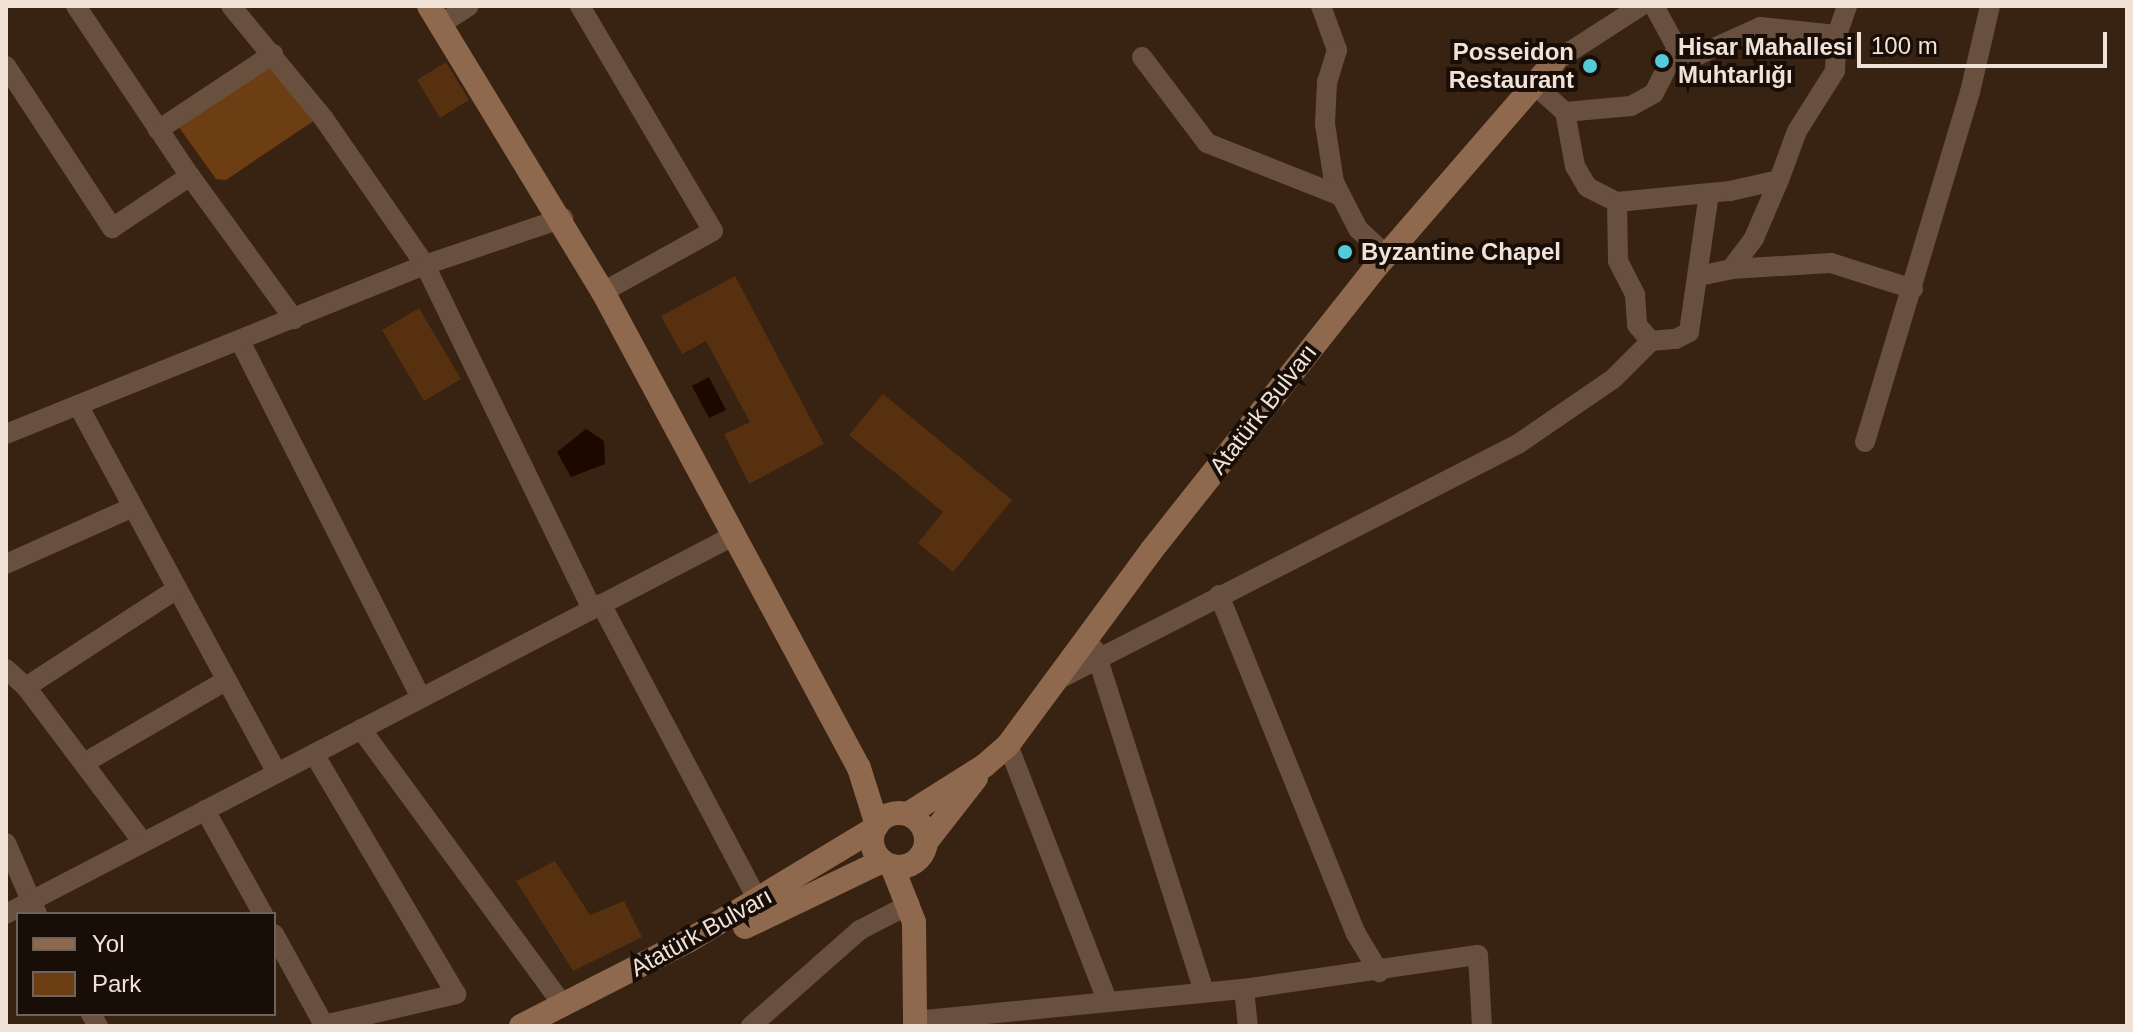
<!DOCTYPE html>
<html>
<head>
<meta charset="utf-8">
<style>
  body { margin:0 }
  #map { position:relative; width:2133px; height:1032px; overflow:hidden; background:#382211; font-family:Arial,sans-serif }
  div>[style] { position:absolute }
  .green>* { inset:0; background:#6d3e14 }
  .water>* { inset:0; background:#1d0800 }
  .building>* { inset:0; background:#56300f }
  .street>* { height:20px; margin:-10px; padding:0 10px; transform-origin:10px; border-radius:10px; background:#69503e }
  .secondary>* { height:24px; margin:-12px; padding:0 12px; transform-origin:12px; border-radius:12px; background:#8f694d }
  .secondary>.ring { margin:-12px; padding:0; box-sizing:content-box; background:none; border:24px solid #8f694d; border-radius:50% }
  .dots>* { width:22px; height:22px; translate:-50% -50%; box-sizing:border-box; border:4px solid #180e07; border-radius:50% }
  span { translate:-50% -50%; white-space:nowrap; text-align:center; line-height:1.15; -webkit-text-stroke:8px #180e07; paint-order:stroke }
  .poi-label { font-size:24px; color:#f0e2d7; font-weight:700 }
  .left { translate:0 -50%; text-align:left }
  .right { translate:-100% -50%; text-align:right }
  .street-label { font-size:24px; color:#f0e2d7 }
  .frame { position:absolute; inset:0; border:8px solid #f0e2d7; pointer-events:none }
  .legend { position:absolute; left:16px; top:912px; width:260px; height:104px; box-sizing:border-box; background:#180e07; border:2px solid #6e635a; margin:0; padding:10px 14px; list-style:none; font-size:24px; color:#f0e2d7 }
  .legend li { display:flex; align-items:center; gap:16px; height:40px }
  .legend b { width:40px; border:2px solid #6e635a }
  .scale { position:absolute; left:1857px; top:32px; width:250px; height:36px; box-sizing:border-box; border:4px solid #f0e2d7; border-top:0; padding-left:10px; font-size:24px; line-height:28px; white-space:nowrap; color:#f0e2d7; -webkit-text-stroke:6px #180e07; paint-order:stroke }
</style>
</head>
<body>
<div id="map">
  <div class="green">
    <i style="clip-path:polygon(274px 64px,315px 120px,226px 180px,216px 179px,178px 126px)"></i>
  </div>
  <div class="water">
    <i style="clip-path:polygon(709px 377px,726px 410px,709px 418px,692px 386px)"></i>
    <i style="clip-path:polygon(586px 429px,604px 441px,605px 464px,571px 477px,557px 452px)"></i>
  </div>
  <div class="building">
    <i style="clip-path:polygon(446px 62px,469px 100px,440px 118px,417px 80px)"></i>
    <i style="clip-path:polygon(735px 276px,824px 444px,749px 484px,724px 434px,750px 422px,706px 341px,682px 354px,661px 316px)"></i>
    <i style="clip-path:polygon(419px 308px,461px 379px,424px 401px,382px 330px)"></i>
    <i style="clip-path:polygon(883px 394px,1012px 500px,953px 572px,918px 543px,943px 512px,849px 435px)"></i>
    <i style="clip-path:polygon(555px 861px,590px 915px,624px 901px,642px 937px,573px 971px,516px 881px)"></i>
  </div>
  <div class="street">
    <i style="left:76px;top:6px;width:205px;rotate:56.2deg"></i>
    <i style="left:190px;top:176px;width:177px;rotate:54deg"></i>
    <i style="left:231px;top:6px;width:146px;rotate:50.5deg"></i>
    <i style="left:324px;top:119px;width:178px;rotate:55.3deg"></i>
    <i style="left:425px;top:265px;width:382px;rotate:64.1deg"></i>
    <i style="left:580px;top:6px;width:261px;rotate:59.4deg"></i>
    <i style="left:713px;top:231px;width:126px;rotate:151deg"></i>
    <i style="left:1321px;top:6px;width:47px;rotate:70deg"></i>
    <i style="left:1337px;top:50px;width:34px;rotate:107deg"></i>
    <i style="left:1327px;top:82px;width:42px;rotate:92.7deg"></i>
    <i style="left:1325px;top:124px;width:59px;rotate:81.2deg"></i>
    <i style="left:1334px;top:182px;width:53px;rotate:62.9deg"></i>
    <i style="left:1358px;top:229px;width:38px;rotate:43deg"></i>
    <i style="left:1654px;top:6px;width:48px;rotate:61.3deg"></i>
    <i style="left:1677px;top:48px;width:19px;rotate:28deg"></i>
    <i style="left:1694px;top:57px;width:72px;rotate:-24.4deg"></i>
    <i style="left:1760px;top:27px;width:77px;rotate:5.9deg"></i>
    <i style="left:1837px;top:35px;width:31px;rotate:-71deg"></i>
    <i style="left:441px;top:24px;width:33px;rotate:-33deg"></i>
    <i style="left:1142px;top:57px;width:108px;rotate:52.9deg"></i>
    <i style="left:1207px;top:143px;width:144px;rotate:21.6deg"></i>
    <i style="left:1554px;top:62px;width:103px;rotate:-32.8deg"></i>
    <i style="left:6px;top:66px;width:194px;rotate:56.8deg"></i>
    <i style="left:112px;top:228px;width:94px;rotate:-33.7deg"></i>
    <i style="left:1536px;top:86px;width:39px;rotate:42deg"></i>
    <i style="left:1565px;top:112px;width:55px;rotate:79.5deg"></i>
    <i style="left:1575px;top:166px;width:24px;rotate:60deg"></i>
    <i style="left:1587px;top:187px;width:34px;rotate:27deg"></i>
    <i style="left:1617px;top:202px;width:114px;rotate:-5.6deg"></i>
    <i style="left:1730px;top:191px;width:50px;rotate:-12.7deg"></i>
    <i style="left:1779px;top:180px;width:52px;rotate:-69.8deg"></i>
    <i style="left:1797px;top:131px;width:71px;rotate:-57.7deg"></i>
    <i style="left:1835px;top:71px;width:36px;rotate:-87deg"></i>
    <i style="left:1565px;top:112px;width:66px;rotate:-5.2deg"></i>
    <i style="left:1631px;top:106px;width:26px;rotate:-29deg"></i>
    <i style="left:1654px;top:93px;width:51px;rotate:-62.9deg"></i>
    <i style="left:158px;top:130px;width:138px;rotate:-33.5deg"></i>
    <i style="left:1617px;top:202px;width:59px;rotate:89deg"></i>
    <i style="left:1618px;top:261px;width:38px;rotate:63deg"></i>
    <i style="left:1635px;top:295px;width:30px;rotate:86deg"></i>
    <i style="left:1637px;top:325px;width:21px;rotate:49deg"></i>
    <i style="left:1731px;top:269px;width:39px;rotate:-53deg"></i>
    <i style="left:1754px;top:238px;width:63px;rotate:-66.7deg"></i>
    <i style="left:1699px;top:276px;width:33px;rotate:-12deg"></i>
    <i style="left:1731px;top:269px;width:100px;rotate:-3.4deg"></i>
    <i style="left:1831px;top:263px;width:86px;rotate:17.6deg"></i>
    <i style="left:240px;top:341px;width:400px;rotate:63.1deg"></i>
    <i style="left:78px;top:405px;width:418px;rotate:61.6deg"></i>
    <i style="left:6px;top:434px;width:452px;rotate:-22deg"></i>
    <i style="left:425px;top:265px;width:146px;rotate:-18.8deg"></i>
    <i style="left:1865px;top:442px;width:365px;rotate:-73.3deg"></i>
    <i style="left:1970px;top:92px;width:88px;rotate:-76.9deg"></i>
    <i style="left:6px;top:564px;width:139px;rotate:-24.2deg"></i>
    <i style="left:1219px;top:595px;width:363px;rotate:68deg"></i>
    <i style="left:1355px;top:932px;width:47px;rotate:59deg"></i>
    <i style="left:601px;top:604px;width:336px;rotate:62.1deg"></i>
    <i style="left:1095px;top:650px;width:356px;rotate:72.3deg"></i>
    <i style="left:6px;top:669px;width:27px;rotate:42deg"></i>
    <i style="left:26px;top:687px;width:194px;rotate:53deg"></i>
    <i style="left:1053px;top:682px;width:522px;rotate:-27.1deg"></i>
    <i style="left:1518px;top:444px;width:115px;rotate:-34.4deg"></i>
    <i style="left:1613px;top:379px;width:54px;rotate:-45deg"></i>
    <i style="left:1651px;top:341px;width:25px;rotate:-5deg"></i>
    <i style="left:1676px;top:339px;width:15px;rotate:-28deg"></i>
    <i style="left:1689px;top:332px;width:139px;rotate:-81.8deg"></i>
    <i style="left:26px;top:687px;width:180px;rotate:-33deg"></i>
    <i style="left:361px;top:729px;width:342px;rotate:53.8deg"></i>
    <i style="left:1008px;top:745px;width:274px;rotate:68.8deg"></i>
    <i style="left:86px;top:762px;width:163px;rotate:-30.2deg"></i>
    <i style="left:205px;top:810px;width:119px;rotate:60.9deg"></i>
    <i style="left:6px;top:843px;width:77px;rotate:66.4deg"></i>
    <i style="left:6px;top:914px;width:817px;rotate:-27.47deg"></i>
    <i style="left:274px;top:934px;width:104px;rotate:61.2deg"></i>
    <i style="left:324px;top:1025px;width:136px;rotate:-13.2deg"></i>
    <i style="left:456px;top:994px;width:279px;rotate:-120.6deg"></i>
    <i style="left:1244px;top:989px;width:37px;rotate:84deg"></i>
    <i style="left:91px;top:1014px;width:14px;rotate:60deg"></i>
    <i style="left:915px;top:1021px;width:331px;rotate:-5.6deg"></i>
    <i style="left:1244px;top:989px;width:236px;rotate:-8.3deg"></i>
    <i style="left:1478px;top:955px;width:71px;rotate:86.8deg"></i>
    <i style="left:751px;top:1026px;width:145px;rotate:-41.4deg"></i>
    <i style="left:860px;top:930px;width:56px;rotate:-27.5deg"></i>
  </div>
  <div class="secondary">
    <i style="left:429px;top:6px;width:335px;rotate:58.7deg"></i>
    <i style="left:603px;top:292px;width:540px;rotate:61.73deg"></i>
    <i style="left:859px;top:768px;width:60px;rotate:72.5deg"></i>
    <i class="ring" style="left:872px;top:813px;width:30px;height:30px"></i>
    <i style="left:908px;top:814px;width:90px;rotate:-32.3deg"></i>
    <i style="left:984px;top:766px;width:32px;rotate:-41deg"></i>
    <i style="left:1008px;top:745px;width:241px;rotate:-53.6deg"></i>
    <i style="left:1151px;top:551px;width:356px;rotate:-51.6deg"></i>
    <i style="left:1372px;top:272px;width:278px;rotate:-49.1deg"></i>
    <i style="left:927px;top:841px;width:80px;rotate:-52.1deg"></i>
    <i style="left:892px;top:866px;width:60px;rotate:68.6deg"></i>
    <i style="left:914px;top:922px;width:104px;rotate:89.4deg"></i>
    <i style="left:745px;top:927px;width:152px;rotate:-25.7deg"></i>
    <i style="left:521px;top:1026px;width:187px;rotate:-27deg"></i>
    <i style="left:688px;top:941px;width:218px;rotate:-31.1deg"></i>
  </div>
  <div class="dots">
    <i style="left:1662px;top:61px;background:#53cbdb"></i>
    <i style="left:1590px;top:66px;background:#53cbdb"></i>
    <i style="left:1345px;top:252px;background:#53cbdb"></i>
  </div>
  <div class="poi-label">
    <span class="left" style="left:1678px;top:61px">Hisar Mahallesi<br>Muhtarlığı</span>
    <span class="right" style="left:1574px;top:66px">Posseidon<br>Restaurant</span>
    <span class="left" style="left:1361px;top:252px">Byzantine Chapel</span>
  </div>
  <div class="street-label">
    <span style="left:1263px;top:409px;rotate:-52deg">Atatürk Bulvarı</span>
    <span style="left:701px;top:932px;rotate:-29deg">Atatürk Bulvarı</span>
  </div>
  <div class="frame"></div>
  <ul class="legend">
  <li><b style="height:10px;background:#8f694d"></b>Yol</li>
  <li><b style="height:22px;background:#6d3e14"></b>Park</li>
  </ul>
  <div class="scale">100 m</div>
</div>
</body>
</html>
